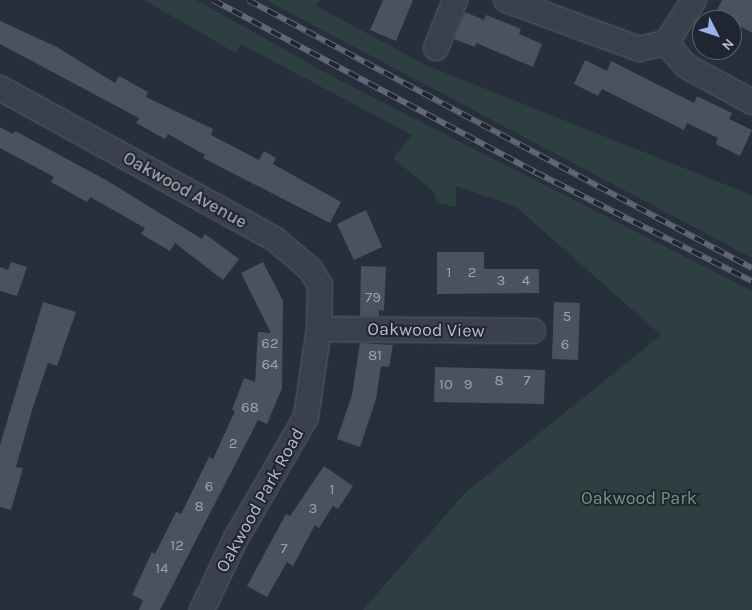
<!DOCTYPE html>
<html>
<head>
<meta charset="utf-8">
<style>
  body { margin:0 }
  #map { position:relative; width:752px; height:610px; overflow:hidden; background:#282f3c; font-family:Karla,sans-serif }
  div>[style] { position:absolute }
  .green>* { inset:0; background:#2e3f41 }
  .building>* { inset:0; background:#4a5260 }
  .roads { filter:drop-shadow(0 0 1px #595f6a) drop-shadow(0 0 1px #595f6a) }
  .minor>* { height:24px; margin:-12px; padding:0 12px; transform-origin:12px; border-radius:12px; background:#3b414c }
  .rail>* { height:5.5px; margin-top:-2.75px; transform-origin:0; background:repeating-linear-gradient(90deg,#202631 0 11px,#606775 0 22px); box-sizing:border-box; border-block:1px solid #606775 }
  span { translate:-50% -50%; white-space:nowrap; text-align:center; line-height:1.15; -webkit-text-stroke:4px #202631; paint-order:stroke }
  .number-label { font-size:15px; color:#9ca2ad }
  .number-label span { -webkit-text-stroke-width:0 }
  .street-label { font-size:18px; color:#b8bcc7 }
  .park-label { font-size:18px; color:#72957d }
  .north { position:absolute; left:692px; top:10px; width:50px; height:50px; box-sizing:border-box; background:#202631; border:1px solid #5d626d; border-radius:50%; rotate:131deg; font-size:14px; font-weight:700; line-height:20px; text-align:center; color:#b8bcc7 }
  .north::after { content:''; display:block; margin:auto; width:18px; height:22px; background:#99b2eb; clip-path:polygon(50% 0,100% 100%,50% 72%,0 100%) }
</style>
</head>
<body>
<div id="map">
  <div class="green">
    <i style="clip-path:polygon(144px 0,196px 0,339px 80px,752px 291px,752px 610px,363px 610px,464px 494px,661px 335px,515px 206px,456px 186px,456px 207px,437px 203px,434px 192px,393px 158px,412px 135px,241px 44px,236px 53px)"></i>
    <i style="clip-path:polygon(266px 0,320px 0,316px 6px,426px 65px,744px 192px,752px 197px,752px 258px)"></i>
  </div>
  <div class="building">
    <i style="clip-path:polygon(383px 0,413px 0,396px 41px,370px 30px)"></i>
    <i style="clip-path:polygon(722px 0,752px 0,752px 33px,716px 12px)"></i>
    <i style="clip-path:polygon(465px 12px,484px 20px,486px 15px,521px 29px,519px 34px,542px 44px,533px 67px,476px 43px,475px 47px,454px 39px)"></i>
    <i style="clip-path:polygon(0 21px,57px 47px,115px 83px,119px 76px,148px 92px,146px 97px,213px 129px,211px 135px,259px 160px,264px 151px,276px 158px,273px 164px,341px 202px,330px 223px,203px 158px,205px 155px,168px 134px,165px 139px,136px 123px,139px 118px,0 44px)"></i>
    <i style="clip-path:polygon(585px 60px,607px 71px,611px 61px,694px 103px,697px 96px,732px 113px,729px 119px,752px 130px,740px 156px,716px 144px,718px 138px,687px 123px,684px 130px,602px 89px,598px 96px,574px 84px)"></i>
    <i style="clip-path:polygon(0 127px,13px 134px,15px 131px,106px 180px,202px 239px,205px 234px,239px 259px,223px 280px,175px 243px,170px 251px,141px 234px,145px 228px,90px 197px,87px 202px,51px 182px,54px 177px,0 148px)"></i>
    <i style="clip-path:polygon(366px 210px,382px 247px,354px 260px,337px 224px)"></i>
    <i style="clip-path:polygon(437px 252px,484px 252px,484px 269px,539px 269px,539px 293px,437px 294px)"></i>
    <i style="clip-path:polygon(11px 262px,27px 267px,17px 296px,0 291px,0 267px,8px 270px)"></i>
    <i style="clip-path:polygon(263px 262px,283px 301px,282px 388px,267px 424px,258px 420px,160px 610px,139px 610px,143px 600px,132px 595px,152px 552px,155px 554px,176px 512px,181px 514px,209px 457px,213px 459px,235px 411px,232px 410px,244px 378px,255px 382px,258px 332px,271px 333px,241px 273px)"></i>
    <i style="clip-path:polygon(361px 266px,386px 267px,384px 311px,379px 310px,379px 316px,360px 316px)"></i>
    <i style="clip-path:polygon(43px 302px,76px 312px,57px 366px,48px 363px,32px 410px,16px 467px,23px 468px,11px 510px,0 507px,0 445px)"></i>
    <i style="clip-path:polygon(554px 302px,580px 303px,578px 360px,552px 359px)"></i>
    <i style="clip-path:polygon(360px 343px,393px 345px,389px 367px,381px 366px,376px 399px,360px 447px,337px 439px,352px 395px)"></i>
    <i style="clip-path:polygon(435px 367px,545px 370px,544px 404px,434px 402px)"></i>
    <i style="clip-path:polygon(324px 466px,353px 486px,338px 509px,333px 506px,319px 528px,315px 525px,293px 566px,287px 562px,267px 597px,247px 586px,286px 514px,290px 516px)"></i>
  </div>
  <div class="roads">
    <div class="minor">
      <i style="left:506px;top:0;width:142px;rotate:20.2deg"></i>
      <i style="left:639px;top:49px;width:28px;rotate:-13deg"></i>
      <i style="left:694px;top:0;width:51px;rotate:123.1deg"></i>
      <i style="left:666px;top:43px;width:30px;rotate:49deg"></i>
      <i style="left:686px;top:66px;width:75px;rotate:28.6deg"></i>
      <i style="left:436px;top:48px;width:52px;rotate:-68.4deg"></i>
      <i style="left:0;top:88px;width:315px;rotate:28.8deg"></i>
      <i style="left:276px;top:240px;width:45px;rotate:40.5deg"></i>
      <i style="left:310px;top:269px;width:19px;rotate:58deg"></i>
      <i style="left:320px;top:285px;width:44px;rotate:91.3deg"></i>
      <i style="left:319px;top:329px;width:89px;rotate:98.4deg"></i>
      <i style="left:306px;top:417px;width:140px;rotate:120deg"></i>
      <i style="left:236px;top:538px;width:80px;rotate:115.3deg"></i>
      <i style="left:319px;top:329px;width:214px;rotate:0.5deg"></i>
    </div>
  </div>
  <div class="rail">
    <i style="left:213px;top:0;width:365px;rotate:28.1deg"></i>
    <i style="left:535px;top:172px;width:243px;rotate:26.7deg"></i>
    <i style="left:248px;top:0;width:571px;rotate:28deg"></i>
  </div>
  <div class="number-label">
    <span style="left:449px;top:273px">1</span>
    <span style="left:472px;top:273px">2</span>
    <span style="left:501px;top:281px">3</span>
    <span style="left:526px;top:281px">4</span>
    <span style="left:373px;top:298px">79</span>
    <span style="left:567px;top:317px">5</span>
    <span style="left:270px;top:344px">62</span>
    <span style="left:565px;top:345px">6</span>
    <span style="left:375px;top:356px">81</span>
    <span style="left:270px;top:365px">64</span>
    <span style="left:499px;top:381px">8</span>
    <span style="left:527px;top:381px">7</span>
    <span style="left:446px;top:385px">10</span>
    <span style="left:468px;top:385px">9</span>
    <span style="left:250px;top:408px">68</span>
    <span style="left:233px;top:444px">2</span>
    <span style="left:209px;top:487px">6</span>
    <span style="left:332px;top:490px">1</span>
    <span style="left:199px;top:507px">8</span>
    <span style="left:313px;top:509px">3</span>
    <span style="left:177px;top:546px">12</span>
    <span style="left:284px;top:549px">7</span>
    <span style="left:162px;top:569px">14</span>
  </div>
  <div class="street-label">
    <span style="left:185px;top:190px;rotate:29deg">Oakwood Avenue</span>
    <span style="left:426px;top:330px;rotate:1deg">Oakwood View</span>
    <span style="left:260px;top:500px;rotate:-61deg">Oakwood Park Road</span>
  </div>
  <div class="park-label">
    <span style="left:639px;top:498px">Oakwood Park</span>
  </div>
  <div class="north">N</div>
</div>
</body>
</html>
